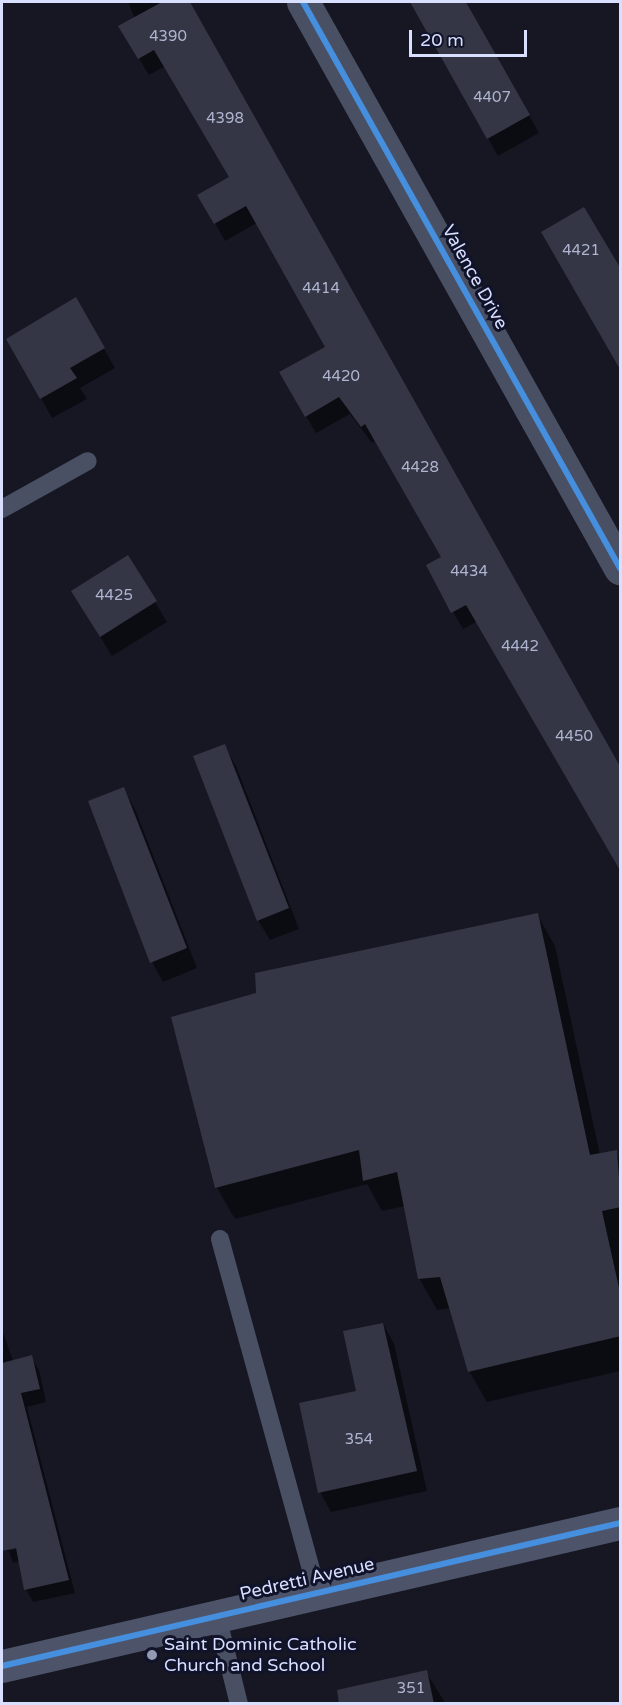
<!DOCTYPE html>
<html>
<head>
<meta charset="utf-8">
<style>
  body { margin:0 }
  #map { position:relative; width:622px; height:1705px; overflow:hidden; background:#161723; font-family:"Varela Round",sans-serif }
  div>[style] { position:absolute }
  .shadow>* { inset:0; background:#0007 }
  .building>* { inset:0; background:#343645 }
  .lane>* { height:18px; margin:-9px; padding:0 9px; transform-origin:9px; border-radius:9px; background:#4a5064 }
  .street>* { height:33px; margin:-16.5px; padding:0 16.5px; transform-origin:16.5px; border-radius:16.5px; background:#4a5064 }
  .secondary>* { height:33px; margin:-16.5px; padding:0 16.5px; transform-origin:16.5px; border-radius:16.5px; background:#4d546a }
  .cycleway>* { height:6px; margin:-3px; padding:0 3px; transform-origin:3px; border-radius:3px; background:#468fdf }
  .dots>* { width:16px; height:16px; translate:-50% -50%; box-sizing:border-box; border:3px solid #101329; border-radius:50% }
  span { translate:-50% -50%; white-space:nowrap; text-align:center; line-height:1.15; -webkit-text-stroke:6px #101329; paint-order:stroke }
  .number-label { font-size:15px; color:#afb5d0 }
  .number-label span { -webkit-text-stroke-width:0 }
  .street-label { font-size:18px; color:#d8dfff }
  .poi-label { font-size:18px; color:#d8dfff }
  .left { translate:0 -50%; text-align:left }
  .frame { position:absolute; inset:0; border:3px solid #d8dfff; pointer-events:none }
  .scale { position:absolute; left:409px; top:30px; width:118px; height:27px; box-sizing:border-box; border:3px solid #d8dfff; border-top:0; padding-left:8px; font-size:18px; line-height:21px; white-space:nowrap; color:#d8dfff; -webkit-text-stroke:4px #101329; paint-order:stroke }
</style>
</head>
<body>
<div id="map">
  <div class="shadow">
    <i style="clip-path:polygon(128px 2px,188px 2px,528px 609px,478px 621px,463px 629px,453px 612px,443px 557px,377px 441px,372px 443px,350px 414px,316px 433px,281px 373px,327px 348px,257px 223px,225px 241px,199px 195px,231px 178px,165px 66px,149px 75px,130px 44px,135px 19px)"></i>
    <i style="clip-path:polygon(411px 2px,466px 2px,539px 133px,498px 156px)"></i>
    <i style="clip-path:polygon(76px 299px,115px 368px,80px 388px,87px 399px,52px 418px,9px 340px)"></i>
    <i style="clip-path:polygon(128px 557px,167px 622px,112px 656px,85px 612px)"></i>
    <i style="clip-path:polygon(224px 746px,236px 766px,299px 929px,270px 940px,258px 920px)"></i>
    <i style="clip-path:polygon(124px 789px,135px 809px,197px 968px,163px 982px,152px 962px)"></i>
    <i style="clip-path:polygon(537px 914px,555px 946px,600px 1155px,616px 1152px,620px 1159px,620px 1371px,487px 1402px,469px 1371px,451px 1308px,437px 1310px,419px 1278px,405px 1206px,382px 1211px,367px 1184px,235px 1219px,217px 1188px,173px 1018px)"></i>
    <i style="clip-path:polygon(383px 1324px,394px 1344px,427px 1491px,331px 1512px,320px 1492px)"></i>
    <i style="clip-path:polygon(evenodd,2px 1329px,13px 1361px,31px 1357px,39px 1370px,46px 1402px,27px 1407px,75px 1593px,33px 1602px,26px 1589px,20px 1561px,13px 1563px,2px 1532px,2px 1329px,7px 1548px,23px 1548px,7px 1551px,7px 1548px)"></i>
    <i style="clip-path:polygon(426px 1672px,446px 1704px,383px 1704px)"></i>
  </div>
  <div class="building">
    <i style="clip-path:polygon(162px 2px,190px 2px,621px 768px,621px 872px,466px 605px,451px 613px,426px 565px,441px 557px,365px 424px,361px 427px,339px 397px,305px 417px,279px 372px,325px 347px,246px 206px,214px 224px,197px 195px,229px 177px,154px 50px,138px 59px,118px 26px)"></i>
    <i style="clip-path:polygon(410px 2px,466px 2px,530px 115px,487px 139px)"></i>
    <i style="clip-path:polygon(584px 207px,621px 269px,621px 371px,541px 232px)"></i>
    <i style="clip-path:polygon(76px 297px,105px 348px,70px 368px,77px 378px,40px 399px,6px 339px)"></i>
    <i style="clip-path:polygon(128px 555px,157px 601px,100px 637px,71px 591px)"></i>
    <i style="clip-path:polygon(225px 744px,289px 908px,257px 921px,193px 756px)"></i>
    <i style="clip-path:polygon(124px 787px,187px 948px,150px 963px,88px 801px)"></i>
    <i style="clip-path:polygon(538px 913px,590px 1155px,617px 1150px,621px 1207px,602px 1211px,621px 1297px,621px 1336px,468px 1372px,440px 1277px,418px 1279px,397px 1172px,363px 1181px,359px 1150px,215px 1188px,171px 1017px,256px 993px,255px 973px)"></i>
    <i style="clip-path:polygon(383px 1323px,417px 1471px,318px 1493px,299px 1403px,356px 1391px,343px 1331px)"></i>
    <i style="clip-path:polygon(32px 1355px,40px 1389px,21px 1393px,69px 1580px,24px 1590px,16px 1548px,2px 1551px,2px 1363px)"></i>
    <i style="clip-path:polygon(427px 1670px,434px 1704px,339px 1704px,337px 1690px)"></i>
  </div>
  <div class="lane">
    <i style="left:2px;top:509px;width:98px;rotate:-29.2deg"></i>
    <i style="left:220px;top:1239px;width:365px;rotate:74.6deg"></i>
    <i style="left:217px;top:1616px;width:91px;rotate:76deg"></i>
  </div>
  <div class="street">
    <i style="left:303px;top:2px;width:649px;rotate:60.75deg"></i>
  </div>
  <div class="secondary">
    <i style="left:2px;top:1666px;width:634px;rotate:-13.03deg"></i>
  </div>
  <div class="cycleway">
    <i style="left:303px;top:2px;width:649px;rotate:60.75deg"></i>
    <i style="left:2px;top:1666px;width:634px;rotate:-13.03deg"></i>
  </div>
  <div class="dots">
    <i style="left:152px;top:1655px;background:#9499b2"></i>
  </div>
  <div class="number-label">
    <span style="left:168px;top:37px">4390</span>
    <span style="left:492px;top:98px">4407</span>
    <span style="left:225px;top:119px">4398</span>
    <span style="left:581px;top:251px">4421</span>
    <span style="left:321px;top:289px">4414</span>
    <span style="left:341px;top:377px">4420</span>
    <span style="left:420px;top:468px">4428</span>
    <span style="left:469px;top:572px">4434</span>
    <span style="left:114px;top:596px">4425</span>
    <span style="left:520px;top:647px">4442</span>
    <span style="left:574px;top:737px">4450</span>
    <span style="left:359px;top:1440px">354</span>
    <span style="left:411px;top:1689px">351</span>
  </div>
  <div class="street-label">
    <span style="left:475px;top:277px;rotate:61deg">Valence Drive</span>
    <span style="left:307px;top:1579px;rotate:-13deg">Pedretti Avenue</span>
  </div>
  <div class="poi-label">
    <span class="left" style="left:164px;top:1655px">Saint Dominic Catholic<br>Church and School</span>
  </div>
  <div class="frame"></div>
  <div class="scale">20 m</div>
</div>
</body>
</html>
